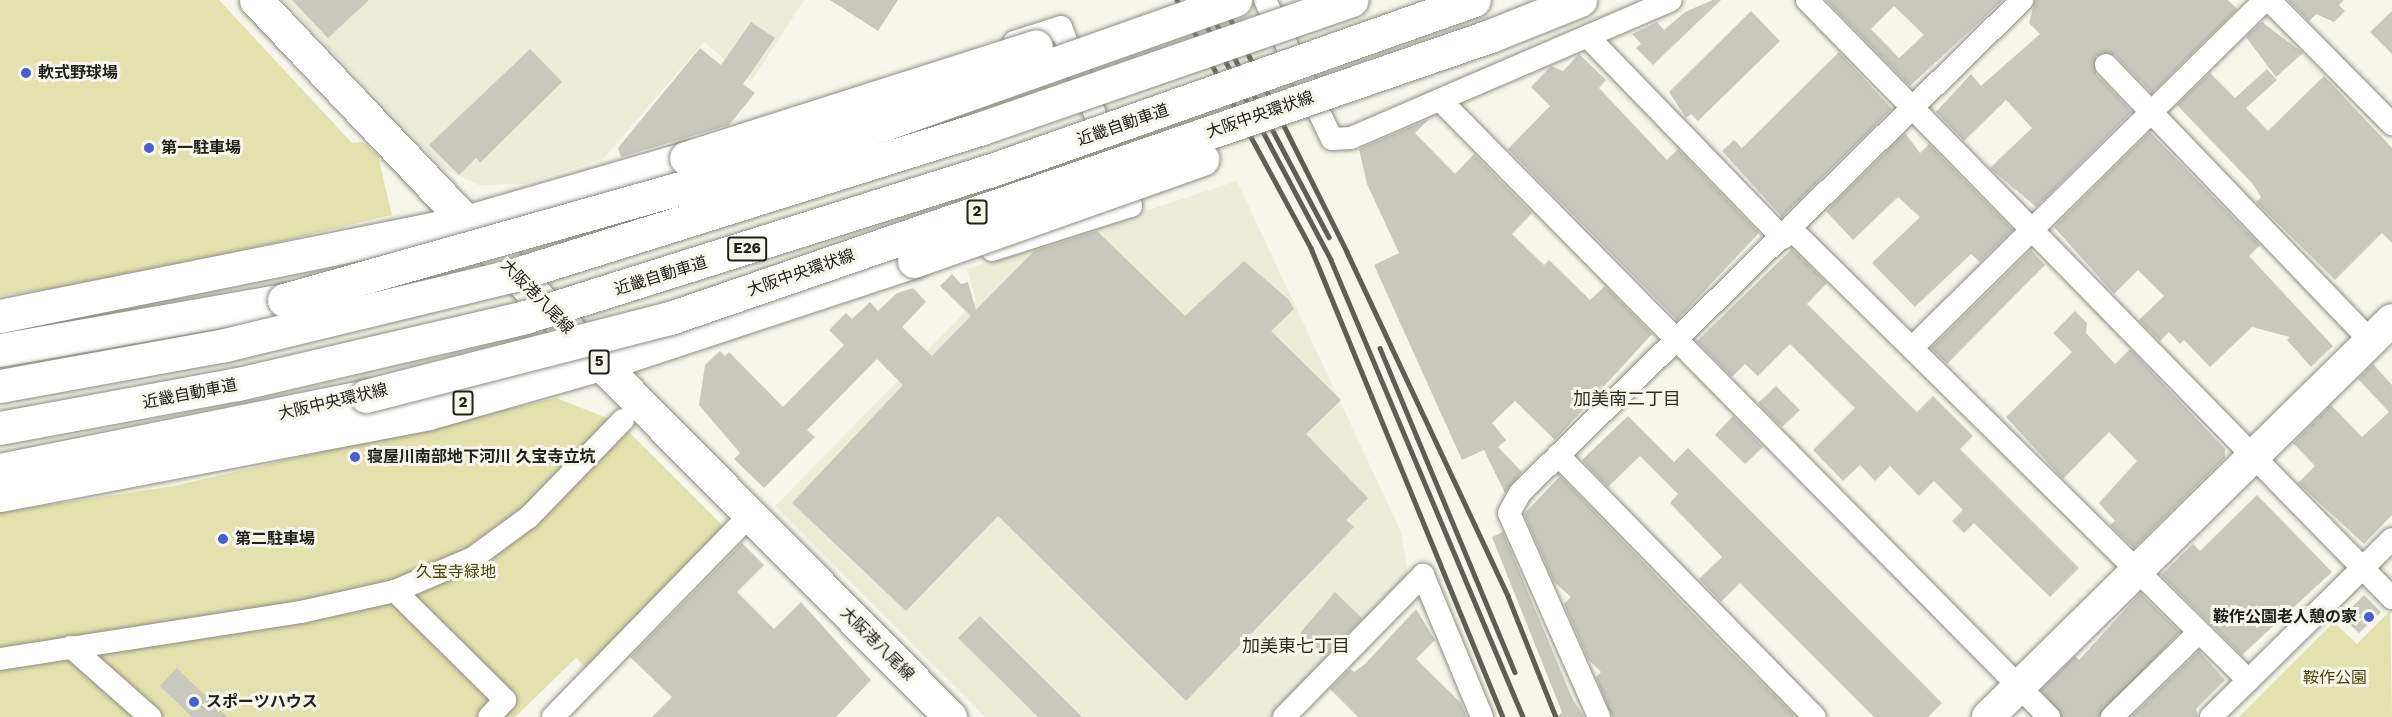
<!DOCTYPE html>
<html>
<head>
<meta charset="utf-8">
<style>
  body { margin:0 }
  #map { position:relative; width:2392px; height:717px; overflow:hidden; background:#f6f6ea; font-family:"Work Sans","Noto Sans JP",sans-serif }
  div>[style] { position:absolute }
  .built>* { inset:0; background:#ececd9 }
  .green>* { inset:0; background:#e3e1ad }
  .building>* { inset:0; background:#c8c8bd }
  .roads { filter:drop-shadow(0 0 2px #8c8c82) drop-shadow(0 0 2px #8c8c82) }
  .street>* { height:22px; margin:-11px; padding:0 11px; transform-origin:11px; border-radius:11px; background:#fff }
  .secondary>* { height:32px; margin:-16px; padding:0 16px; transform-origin:16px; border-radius:16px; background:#fff }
  .primary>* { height:33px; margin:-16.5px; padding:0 16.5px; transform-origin:16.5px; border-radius:16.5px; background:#fff }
  .rail>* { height:4.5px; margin:-2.25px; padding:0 2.25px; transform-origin:2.25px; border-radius:2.25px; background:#5e5e57 }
  .bridges { filter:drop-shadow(0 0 2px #8c8c82) drop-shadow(0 0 2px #8c8c82) }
  .primary-bridge>* { height:33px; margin:-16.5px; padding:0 16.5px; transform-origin:16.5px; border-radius:16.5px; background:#fff }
  .highway-bridge>* { height:33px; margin:-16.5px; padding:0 16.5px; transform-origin:16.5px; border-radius:16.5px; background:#fff }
  .dots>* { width:16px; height:16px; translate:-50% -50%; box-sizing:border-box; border:3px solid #f6f6ea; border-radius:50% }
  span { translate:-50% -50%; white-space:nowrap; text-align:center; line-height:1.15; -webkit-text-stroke:6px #f6f6ea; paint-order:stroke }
  .shield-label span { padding:2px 4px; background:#f6f6ea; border:2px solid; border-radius:4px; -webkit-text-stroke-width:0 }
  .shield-label { font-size:15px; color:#20201c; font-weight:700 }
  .poi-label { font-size:16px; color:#20201c; font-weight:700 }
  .left { translate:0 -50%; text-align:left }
  .right { translate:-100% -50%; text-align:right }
  .street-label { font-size:16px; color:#20201c }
  .park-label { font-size:16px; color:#48440b }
  .neighbourhood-label { font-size:18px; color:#2e2e25 }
</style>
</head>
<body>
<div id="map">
  <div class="built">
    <i style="clip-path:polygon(284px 0,804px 0,751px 82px,704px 42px,603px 159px,524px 184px,479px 185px,444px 169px)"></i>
    <i style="clip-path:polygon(1237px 181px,1401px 532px,1409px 581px,1270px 717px,985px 717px,775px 506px,976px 301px,967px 269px)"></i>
  </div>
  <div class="green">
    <i style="clip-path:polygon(0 0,219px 0,352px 143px,362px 142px,378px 156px,392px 215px,126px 278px,0 296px)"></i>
    <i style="clip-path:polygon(556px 398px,620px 423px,726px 529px,587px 669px,576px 658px,515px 717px,0 717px,0 512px,174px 486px)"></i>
    <i style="clip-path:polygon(2390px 611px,2392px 717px,2239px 717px,2334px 622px,2357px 644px)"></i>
  </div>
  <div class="building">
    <i style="clip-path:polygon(292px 0,369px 0,328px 38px)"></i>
    <i style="clip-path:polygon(830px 0,898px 0,878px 31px)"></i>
    <i style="clip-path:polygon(1713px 0,1721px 0,1653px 65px,1636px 48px,1641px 44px,1632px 34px,1657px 22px,1664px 30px,1685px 12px)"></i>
    <i style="clip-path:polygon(evenodd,1826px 0,2003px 0,1910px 86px,1826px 0,1894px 6px,1924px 35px,1899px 58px,1871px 29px,1894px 6px)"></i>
    <i style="clip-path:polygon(2035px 0,2228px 0,2237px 9px,2152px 93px,2115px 55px,2096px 56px,2096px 74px,2132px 112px,2036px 207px,1990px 168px,2032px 128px,2006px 100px,1964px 141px,1936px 112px,1971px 74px,1981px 86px,2040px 34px,2029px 23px)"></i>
    <i style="clip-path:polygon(2288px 0,2344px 0,2339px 5px,2345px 11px,2334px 22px,2316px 14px,2309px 21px)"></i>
    <i style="clip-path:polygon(1751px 11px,1780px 41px,1698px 121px,1691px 114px,1686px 118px,1669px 92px)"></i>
    <i style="clip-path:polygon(2392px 11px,2392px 54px,2370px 32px)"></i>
    <i style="clip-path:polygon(751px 22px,775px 38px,743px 84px,755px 93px,729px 125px,621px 157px,618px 148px,700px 48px,721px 65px)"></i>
    <i style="clip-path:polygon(2262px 22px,2303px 53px,2276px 77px,2246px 37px)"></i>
    <i style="clip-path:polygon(530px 49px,562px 82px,480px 163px,476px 158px,459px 175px,429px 145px)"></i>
    <i style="clip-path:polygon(1839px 52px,1892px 109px,1782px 217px,1722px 151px,1734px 140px,1742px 148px)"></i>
    <i style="clip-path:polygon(1579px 54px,1606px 80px,1599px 88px,1667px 160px,1678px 149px,1759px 233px,1677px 320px,1508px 149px,1550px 106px,1531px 87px,1551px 66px,1563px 71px)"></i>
    <i style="clip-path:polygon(2267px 69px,2277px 80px,2246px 108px,2268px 131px,2324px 76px,2392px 148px,2392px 243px,2382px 233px,2335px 280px,2256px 202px,2261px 197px,2252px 183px,2177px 105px,2210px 73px,2235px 98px)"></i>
    <i style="clip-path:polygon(1429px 119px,1415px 133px,1455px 174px,1474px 154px,1532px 213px,1512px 234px,1544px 265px,1549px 260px,1590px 300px,1605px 286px,1652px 334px,1555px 440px,1515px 401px,1492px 423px,1506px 440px,1498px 447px,1522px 472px,1505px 493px,1484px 450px,1462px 460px,1374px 265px,1399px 253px,1367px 184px,1359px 149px)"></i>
    <i style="clip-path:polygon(2150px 132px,2260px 245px,2249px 256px,2333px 346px,2311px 367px,2287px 340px,2290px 337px,2252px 327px,2210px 367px,2184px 340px,2180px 344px,2169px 332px,2160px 341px,2139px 320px,2164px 296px,2138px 270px,2114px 294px,2054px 227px)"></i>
    <i style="clip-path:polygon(1905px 133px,1920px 153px,1929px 144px,2013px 230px,1980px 262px,1971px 254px,1915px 307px,1872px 263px,1920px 217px,1898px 197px,1853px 240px,1826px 211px)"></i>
    <i style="clip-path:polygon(1097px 231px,1185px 316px,1244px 261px,1289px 300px,1294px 309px,1271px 331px,1341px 400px,1306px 434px,1368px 498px,1346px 520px,1354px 527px,1186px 701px,998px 516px,906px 611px,792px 503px,903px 385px,877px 359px,807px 430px,815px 437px,764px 488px,734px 459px,740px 453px,699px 405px,705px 365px,720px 351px,725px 356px,729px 352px,783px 407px,844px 345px,829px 330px,846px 313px,852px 319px,870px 302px,878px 311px,897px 293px,913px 288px,926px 302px,902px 327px,932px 356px,971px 316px,940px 286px,952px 274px,961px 284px,968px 282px,976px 310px,1034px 251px)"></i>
    <i style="clip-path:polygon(1792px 249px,1827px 283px,1807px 304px,1917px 412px,1933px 396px,1973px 436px,1960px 449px,2079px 568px,2050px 597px,1974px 523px,1964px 533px,1952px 521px,1963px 510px,1934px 481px,1919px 496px,1890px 466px,1875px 481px,1860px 465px,1843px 481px,1813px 450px,1855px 408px,1790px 344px,1758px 376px,1745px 364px,1732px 377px,1697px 341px)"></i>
    <i style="clip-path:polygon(2031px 250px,2045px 265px,1947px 364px,1931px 348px)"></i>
    <i style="clip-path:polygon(2075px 311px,2087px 323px,2086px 333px,2115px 364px,2130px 349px,2225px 449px,2225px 458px,2134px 548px,2110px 525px,2115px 521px,2099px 503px,2137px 461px,2109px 432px,2063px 479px,2006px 417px,2072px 352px,2053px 333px)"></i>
    <i style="clip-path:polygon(2373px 364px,2392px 385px,2392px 515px,2364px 544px,2298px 483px,2315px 466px,2293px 443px,2331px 405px,2362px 437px,2389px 412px,2358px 379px)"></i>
    <i style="clip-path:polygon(1776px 386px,1800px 410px,1782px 427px,1758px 403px)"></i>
    <i style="clip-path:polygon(1628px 416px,1674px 462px,1688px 448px,1942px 703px,1928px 717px,1874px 717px,1740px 583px,1721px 602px,1699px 579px,1722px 557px,1670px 503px,1678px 494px,1640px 456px,1608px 487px,1582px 460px)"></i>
    <i style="clip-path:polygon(1733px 416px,1763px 447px,1745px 464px,1715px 435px)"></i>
    <i style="clip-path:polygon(1560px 476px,1709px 630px,1796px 717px,1612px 717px,1596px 677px,1601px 672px,1588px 659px,1564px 604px,1571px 597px,1554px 582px,1524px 514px)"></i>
    <i style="clip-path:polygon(2257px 495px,2332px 572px,2242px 655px,2161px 575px,2193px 544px,2200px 551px)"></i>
    <i style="clip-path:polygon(1503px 532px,1573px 700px,1584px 717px,1557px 717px,1562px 712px,1492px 537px)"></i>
    <i style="clip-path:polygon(742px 543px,764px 565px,737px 592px,774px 629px,801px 602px,871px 680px,836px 717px,652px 717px,672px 697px,630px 657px)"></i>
    <i style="clip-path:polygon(1335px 592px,1362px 618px,1324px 657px,1300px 633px)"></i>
    <i style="clip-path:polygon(2140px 593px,2180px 632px,2099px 717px,2062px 717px,2041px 690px,2075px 656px,2079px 660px)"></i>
    <i style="clip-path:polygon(2364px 595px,2381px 612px,2359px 633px,2342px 617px)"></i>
    <i style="clip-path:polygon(1416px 609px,1435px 640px,1416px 659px,1461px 703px,1467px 717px,1358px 717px,1330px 689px,1350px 669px,1354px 672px,1365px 664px)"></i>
    <i style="clip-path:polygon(980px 616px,1082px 717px,1038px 717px,958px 638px)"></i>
    <i style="clip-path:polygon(2199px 651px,2225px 680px,2196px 709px,2198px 717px,2131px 717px)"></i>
    <i style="clip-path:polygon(177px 668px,227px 717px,192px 717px,160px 686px)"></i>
  </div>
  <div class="roads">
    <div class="street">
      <i style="left:1265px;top:0;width:154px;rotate:64.3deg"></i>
      <i style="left:1332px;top:139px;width:19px;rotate:-3deg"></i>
      <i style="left:1351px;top:138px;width:348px;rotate:-23.3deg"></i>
      <i style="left:1807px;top:0;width:837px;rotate:45.63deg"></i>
      <i style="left:2269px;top:0;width:175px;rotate:45.2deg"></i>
      <i style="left:1588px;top:37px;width:280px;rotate:45.9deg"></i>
      <i style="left:2106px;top:65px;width:383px;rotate:46.2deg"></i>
      <i style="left:1440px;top:100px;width:867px;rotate:45.37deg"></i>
      <i style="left:1792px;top:230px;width:641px;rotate:44.62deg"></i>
      <i style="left:992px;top:250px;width:146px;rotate:-17.6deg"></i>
      <i style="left:1131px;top:206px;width:192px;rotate:-111.4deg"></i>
      <i style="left:1061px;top:27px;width:49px;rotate:162.3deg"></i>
      <i style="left:1912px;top:348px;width:496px;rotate:-44.6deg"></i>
      <i style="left:1558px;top:455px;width:367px;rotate:45.6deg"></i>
      <i style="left:395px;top:591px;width:155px;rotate:44.7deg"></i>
      <i style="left:505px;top:700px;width:23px;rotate:133deg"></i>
      <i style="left:71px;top:647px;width:106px;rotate:41.5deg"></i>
      <i style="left:0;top:659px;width:305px;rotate:-8.9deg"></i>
      <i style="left:301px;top:612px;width:96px;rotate:-12.6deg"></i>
      <i style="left:395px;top:591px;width:85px;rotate:-22.9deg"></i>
      <i style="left:473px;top:558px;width:69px;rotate:-36.2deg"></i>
      <i style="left:529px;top:517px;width:135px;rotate:-45.9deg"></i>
      <i style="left:553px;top:717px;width:282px;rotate:-45.7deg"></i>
      <i style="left:1284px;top:717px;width:199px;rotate:-45.6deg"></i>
      <i style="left:1423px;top:575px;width:154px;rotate:67.4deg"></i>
      <i style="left:1599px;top:717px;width:223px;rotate:-113.8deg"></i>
      <i style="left:1509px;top:513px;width:23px;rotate:-61deg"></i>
      <i style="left:1520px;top:493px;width:704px;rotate:-44.48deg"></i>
      <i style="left:2112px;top:717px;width:120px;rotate:-44.3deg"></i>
      <i style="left:2211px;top:717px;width:254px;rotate:-44.5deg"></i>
    </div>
    <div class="secondary">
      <i style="left:1988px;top:717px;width:566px;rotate:-44.5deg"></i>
    </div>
    <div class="primary">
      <i style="left:256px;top:0;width:502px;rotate:46.54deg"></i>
      <i style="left:601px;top:364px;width:496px;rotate:45.3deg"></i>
      <i style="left:0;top:316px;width:475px;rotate:-11.4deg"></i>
      <i style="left:466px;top:222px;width:229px;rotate:-16.2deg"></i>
      <i style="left:0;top:350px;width:288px;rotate:-10deg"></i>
      <i style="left:0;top:470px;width:373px;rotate:-11.4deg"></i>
      <i style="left:0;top:495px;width:436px;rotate:-10.8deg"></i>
      <i style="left:428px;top:413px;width:204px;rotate:-15.9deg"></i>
      <i style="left:624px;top:357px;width:305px;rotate:-18.3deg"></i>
    </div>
  </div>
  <div class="rail">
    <i style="left:1177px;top:0;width:282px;rotate:61.6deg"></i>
    <i style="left:1311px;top:248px;width:507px;rotate:67.74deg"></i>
    <i style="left:1193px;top:0;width:294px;rotate:62deg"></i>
    <i style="left:1331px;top:260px;width:496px;rotate:67.2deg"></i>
    <i style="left:1204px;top:0;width:268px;rotate:62.2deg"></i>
    <i style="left:1221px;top:0;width:282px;rotate:63.4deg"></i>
    <i style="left:1347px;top:252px;width:380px;rotate:64.9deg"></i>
    <i style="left:1508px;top:596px;width:130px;rotate:68.4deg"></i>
    <i style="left:1380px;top:348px;width:351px;rotate:67.4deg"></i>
  </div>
  <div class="bridges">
    <div class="primary-bridge">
      <i style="left:686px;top:158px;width:367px;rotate:-17.7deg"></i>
      <i style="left:914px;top:261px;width:306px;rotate:-19.5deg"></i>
      <i style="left:284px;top:300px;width:530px;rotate:-15.77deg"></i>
      <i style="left:794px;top:156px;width:468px;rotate:-19.5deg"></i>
      <i style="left:366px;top:396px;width:314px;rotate:-14.4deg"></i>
      <i style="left:670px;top:318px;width:867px;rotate:-18.98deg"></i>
      <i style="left:1490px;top:36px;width:97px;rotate:-21.8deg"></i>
    </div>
    <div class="highway-bridge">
      <i style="left:0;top:386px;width:229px;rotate:-10.3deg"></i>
      <i style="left:225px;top:345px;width:293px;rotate:-13.6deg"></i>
      <i style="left:510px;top:276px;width:495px;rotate:-17.4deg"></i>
      <i style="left:982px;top:128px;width:391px;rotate:-19.1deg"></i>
      <i style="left:0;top:428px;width:242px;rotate:-10.5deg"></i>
      <i style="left:238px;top:384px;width:295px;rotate:-13.1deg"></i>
      <i style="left:525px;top:317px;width:486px;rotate:-17.5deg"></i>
      <i style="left:989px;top:171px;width:514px;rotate:-19.42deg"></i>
    </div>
  </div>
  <div class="dots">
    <i style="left:26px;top:73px;background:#485ed2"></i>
    <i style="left:149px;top:148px;background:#485ed2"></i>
    <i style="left:355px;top:457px;background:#485ed2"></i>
    <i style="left:223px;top:539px;background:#485ed2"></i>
    <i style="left:2369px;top:617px;background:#485ed2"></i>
    <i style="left:194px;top:702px;background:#485ed2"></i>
  </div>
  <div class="shield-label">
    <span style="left:977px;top:212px">2</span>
    <span style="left:747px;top:249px">E26</span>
    <span style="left:599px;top:362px">5</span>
    <span style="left:463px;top:403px">2</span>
  </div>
  <div class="poi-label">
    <span class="left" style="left:38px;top:73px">軟式野球場</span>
    <span class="left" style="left:161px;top:148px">第一駐車場</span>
    <span class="left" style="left:367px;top:457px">寝屋川南部地下河川 久宝寺立坑</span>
    <span class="left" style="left:235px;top:539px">第二駐車場</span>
    <span class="right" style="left:2357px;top:617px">鞍作公園老人憩の家</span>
    <span class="left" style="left:206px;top:702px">スポーツハウス</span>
  </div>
  <div class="street-label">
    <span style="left:1260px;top:115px;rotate:-19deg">大阪中央環状線</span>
    <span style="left:1123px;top:125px;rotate:-19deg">近畿自動車道</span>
    <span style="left:801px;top:273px;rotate:-19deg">大阪中央環状線</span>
    <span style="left:661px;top:276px;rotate:-17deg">近畿自動車道</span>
    <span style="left:537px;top:297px;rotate:46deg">大阪港八尾線</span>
    <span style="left:190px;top:394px;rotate:-11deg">近畿自動車道</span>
    <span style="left:333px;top:402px;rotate:-13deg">大阪中央環状線</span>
    <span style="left:877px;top:644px;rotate:45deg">大阪港八尾線</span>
  </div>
  <div class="park-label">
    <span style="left:456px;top:572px">久宝寺緑地</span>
    <span style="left:2335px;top:678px">鞍作公園</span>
  </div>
  <div class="neighbourhood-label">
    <span style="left:1627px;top:399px">加美南二丁目</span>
    <span style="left:1296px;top:646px">加美東七丁目</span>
  </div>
</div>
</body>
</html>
